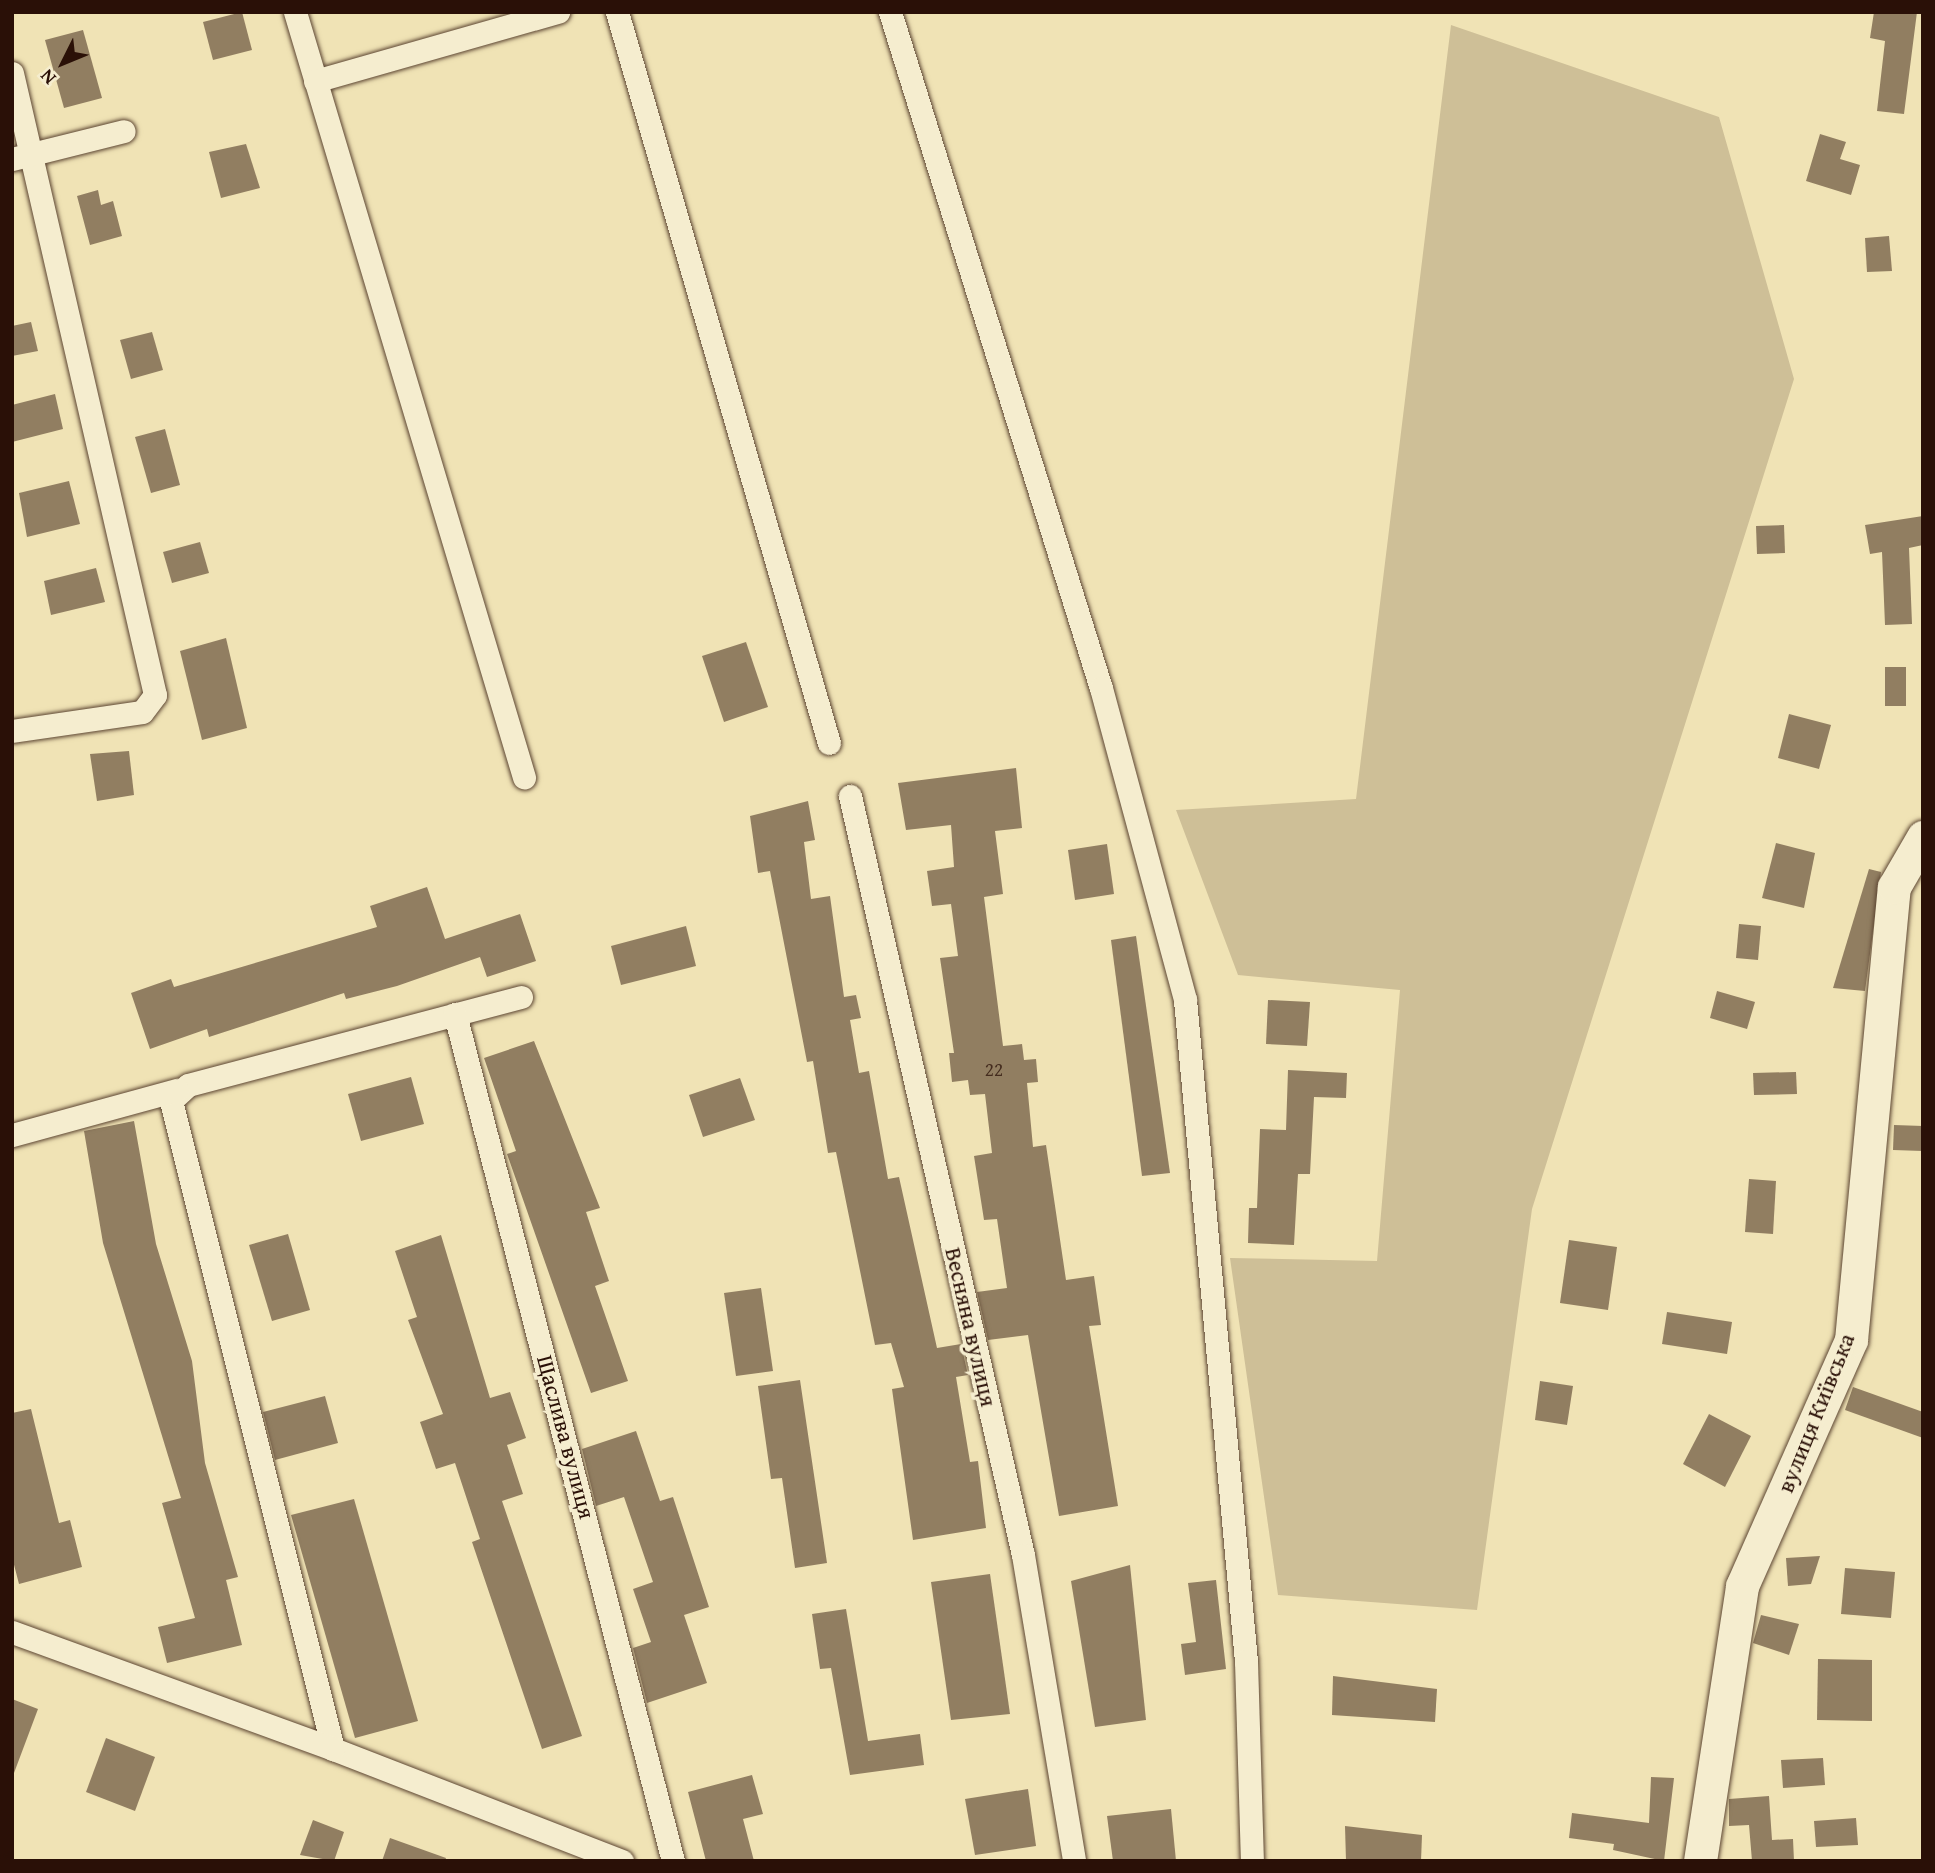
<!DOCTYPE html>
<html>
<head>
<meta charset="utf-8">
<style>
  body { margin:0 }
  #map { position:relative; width:1935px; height:1873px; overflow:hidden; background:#f0e3b5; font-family:"Gentium Book Plus",serif }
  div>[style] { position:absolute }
  .green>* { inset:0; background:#cebf97 }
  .building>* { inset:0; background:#917e61 }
  .roads { filter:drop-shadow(0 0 2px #5c4532) drop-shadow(0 0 2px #5c4532) }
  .street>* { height:23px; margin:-11.5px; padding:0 11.5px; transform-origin:11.5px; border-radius:11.5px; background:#f5edcf }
  .secondary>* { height:33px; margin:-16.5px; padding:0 16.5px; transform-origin:16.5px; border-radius:16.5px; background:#f5edcf }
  span { translate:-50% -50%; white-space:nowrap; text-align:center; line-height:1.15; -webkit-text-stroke:7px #f5edcf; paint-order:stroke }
  .number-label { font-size:19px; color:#442c1e }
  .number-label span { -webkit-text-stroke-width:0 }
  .street-label { font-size:23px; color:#2a1007 }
  .frame { position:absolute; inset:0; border:14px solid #2a1007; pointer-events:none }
  .north { position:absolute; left:28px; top:28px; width:70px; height:70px; -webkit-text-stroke:5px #f5edcf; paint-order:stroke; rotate:227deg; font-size:19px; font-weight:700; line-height:28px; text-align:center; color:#2a1007 }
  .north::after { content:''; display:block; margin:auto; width:24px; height:32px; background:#2a1007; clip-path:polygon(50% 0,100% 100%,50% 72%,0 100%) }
</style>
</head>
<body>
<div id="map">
  <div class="green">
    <i style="clip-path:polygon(1451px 25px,1719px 117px,1794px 379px,1532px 1209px,1477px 1610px,1278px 1595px,1230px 1258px,1377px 1261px,1400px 990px,1238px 975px,1176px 810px,1356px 799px)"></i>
  </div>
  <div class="building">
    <i style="clip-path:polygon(242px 12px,252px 50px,213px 60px,203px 22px)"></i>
    <i style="clip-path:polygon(1874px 12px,1917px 12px,1904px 114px,1877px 111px,1885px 41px,1870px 38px)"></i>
    <i style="clip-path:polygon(83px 30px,102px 98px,64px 108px,45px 40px)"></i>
    <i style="clip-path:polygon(1820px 134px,1846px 142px,1840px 159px,1860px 165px,1851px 195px,1806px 181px)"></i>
    <i style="clip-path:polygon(246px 144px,260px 188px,221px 198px,209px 152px)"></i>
    <i style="clip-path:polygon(98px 190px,101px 205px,113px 201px,122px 236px,90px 245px,77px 196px)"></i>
    <i style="clip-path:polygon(1889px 236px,1892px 271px,1867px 272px,1865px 238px)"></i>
    <i style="clip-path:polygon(31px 322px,38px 351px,12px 356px,12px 326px)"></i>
    <i style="clip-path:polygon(152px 332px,163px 370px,131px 379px,120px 340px)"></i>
    <i style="clip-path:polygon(55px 394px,63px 429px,12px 442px,12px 405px)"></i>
    <i style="clip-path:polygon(165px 429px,180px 485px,151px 493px,135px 437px)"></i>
    <i style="clip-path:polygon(69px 481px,80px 524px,27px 537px,19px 493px)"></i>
    <i style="clip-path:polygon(1923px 516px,1923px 545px,1909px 548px,1912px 624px,1885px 625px,1882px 552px,1870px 554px,1865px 525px)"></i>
    <i style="clip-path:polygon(1784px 525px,1785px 553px,1757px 554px,1756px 526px)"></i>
    <i style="clip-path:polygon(200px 542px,209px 573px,172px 583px,163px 552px)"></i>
    <i style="clip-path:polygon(96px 568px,105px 602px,51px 615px,44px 581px)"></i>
    <i style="clip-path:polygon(226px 638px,247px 728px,202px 740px,180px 651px)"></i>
    <i style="clip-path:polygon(746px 642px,768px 707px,724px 722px,702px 656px)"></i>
    <i style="clip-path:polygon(1885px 667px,1906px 667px,1906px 706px,1885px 706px)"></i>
    <i style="clip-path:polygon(1789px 714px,1831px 725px,1819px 769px,1778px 758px)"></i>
    <i style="clip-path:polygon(129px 751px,134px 795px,97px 801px,90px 754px)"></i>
    <i style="clip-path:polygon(1016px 768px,1022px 828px,995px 831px,1003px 894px,984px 897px,1003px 1046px,1022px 1044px,1024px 1060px,1036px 1059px,1038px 1082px,1027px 1083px,1033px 1147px,1046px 1145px,1066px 1280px,1094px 1276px,1101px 1325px,1089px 1326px,1118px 1506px,1059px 1516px,1028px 1335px,988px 1340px,977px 1292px,1007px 1288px,997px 1219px,984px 1220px,974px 1156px,992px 1153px,985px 1094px,970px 1095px,968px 1080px,952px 1082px,949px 1053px,954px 1053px,940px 958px,958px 956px,951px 904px,932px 906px,927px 871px,954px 867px,951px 825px,906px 830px,898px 783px)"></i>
    <i style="clip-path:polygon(808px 801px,815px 840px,804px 842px,811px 899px,830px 896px,844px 997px,856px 995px,861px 1018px,850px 1020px,859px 1073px,869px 1071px,888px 1179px,899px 1177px,937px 1348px,961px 1344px,968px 1375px,956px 1377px,970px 1462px,978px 1461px,986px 1528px,913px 1540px,892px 1389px,904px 1387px,891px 1343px,875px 1345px,836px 1152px,828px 1153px,813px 1061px,807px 1062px,770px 871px,758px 873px,750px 816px)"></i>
    <i style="clip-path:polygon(1776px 843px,1815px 853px,1804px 908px,1762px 898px)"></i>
    <i style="clip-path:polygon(1107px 844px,1114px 894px,1075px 900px,1068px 850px)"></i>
    <i style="clip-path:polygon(1869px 869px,1881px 872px,1865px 991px,1833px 988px)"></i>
    <i style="clip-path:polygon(427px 887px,445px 939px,520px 914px,536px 961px,487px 977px,480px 957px,397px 986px,346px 999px,344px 993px,209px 1037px,207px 1029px,150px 1049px,131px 993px,171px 979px,174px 987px,377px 927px,370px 906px)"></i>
    <i style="clip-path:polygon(1739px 924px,1761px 926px,1758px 960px,1736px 958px)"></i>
    <i style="clip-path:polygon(686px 926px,696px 966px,621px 985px,611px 946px)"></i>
    <i style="clip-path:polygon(1136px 936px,1170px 1173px,1142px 1176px,1111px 940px)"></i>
    <i style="clip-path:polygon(1717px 991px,1755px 1002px,1747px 1029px,1710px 1018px)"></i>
    <i style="clip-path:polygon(1268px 1000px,1310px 1002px,1307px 1046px,1266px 1044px)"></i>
    <i style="clip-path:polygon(534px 1041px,600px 1208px,586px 1212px,609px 1281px,595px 1286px,628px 1381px,591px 1393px,507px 1154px,516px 1151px,484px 1058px)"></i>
    <i style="clip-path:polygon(1288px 1070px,1347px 1073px,1346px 1098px,1314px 1097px,1310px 1174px,1298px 1174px,1294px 1245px,1248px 1243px,1249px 1208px,1257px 1208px,1260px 1129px,1286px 1130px)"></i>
    <i style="clip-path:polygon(1796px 1072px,1797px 1094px,1754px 1095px,1753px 1073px)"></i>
    <i style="clip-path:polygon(411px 1077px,424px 1124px,361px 1141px,348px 1094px)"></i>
    <i style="clip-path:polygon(740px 1078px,755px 1120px,703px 1137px,689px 1095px)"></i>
    <i style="clip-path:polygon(134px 1121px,156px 1244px,192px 1361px,205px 1463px,238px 1577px,226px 1580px,242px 1645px,167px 1663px,158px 1627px,195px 1618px,162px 1503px,181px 1498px,103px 1243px,84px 1131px)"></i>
    <i style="clip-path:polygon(1894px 1125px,1923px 1126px,1923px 1151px,1893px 1150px)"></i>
    <i style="clip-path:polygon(1749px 1179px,1776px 1181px,1773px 1234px,1745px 1232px)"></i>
    <i style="clip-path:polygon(288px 1234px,310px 1310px,272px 1321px,249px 1245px)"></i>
    <i style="clip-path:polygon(441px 1235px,490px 1398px,510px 1392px,526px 1438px,507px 1445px,523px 1494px,502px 1501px,582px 1736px,542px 1749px,472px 1542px,480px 1539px,455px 1463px,436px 1469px,420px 1422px,443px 1414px,408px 1320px,417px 1317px,395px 1251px)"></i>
    <i style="clip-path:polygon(1569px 1240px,1617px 1247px,1608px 1310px,1560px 1303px)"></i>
    <i style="clip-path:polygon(761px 1288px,773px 1371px,736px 1376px,724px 1293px)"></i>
    <i style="clip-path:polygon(1667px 1312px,1732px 1322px,1727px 1354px,1662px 1344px)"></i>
    <i style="clip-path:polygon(800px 1380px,827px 1563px,795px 1568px,782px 1478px,771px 1479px,758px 1386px)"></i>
    <i style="clip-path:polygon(1540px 1381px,1573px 1386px,1567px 1425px,1535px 1420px)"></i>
    <i style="clip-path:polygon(1853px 1387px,1923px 1412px,1923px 1438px,1845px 1410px)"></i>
    <i style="clip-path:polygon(325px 1396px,338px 1443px,275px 1460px,263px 1412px)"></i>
    <i style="clip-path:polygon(31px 1409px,59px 1523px,70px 1520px,82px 1567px,19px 1584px,12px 1557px,12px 1413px)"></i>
    <i style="clip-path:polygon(1709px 1414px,1751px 1436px,1725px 1487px,1683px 1464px)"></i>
    <i style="clip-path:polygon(636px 1431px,660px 1501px,673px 1497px,709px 1607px,684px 1615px,707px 1683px,647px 1703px,633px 1648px,651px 1642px,633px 1589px,653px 1582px,624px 1497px,596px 1506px,582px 1449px)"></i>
    <i style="clip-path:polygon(354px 1499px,418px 1721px,355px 1738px,291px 1515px)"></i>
    <i style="clip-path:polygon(1820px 1556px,1811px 1584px,1788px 1586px,1786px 1558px)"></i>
    <i style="clip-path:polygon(1130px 1565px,1146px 1720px,1095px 1727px,1071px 1581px)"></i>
    <i style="clip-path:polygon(1845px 1568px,1895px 1572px,1891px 1618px,1841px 1614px)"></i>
    <i style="clip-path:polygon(990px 1574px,1010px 1714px,951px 1720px,931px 1582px)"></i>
    <i style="clip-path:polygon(1216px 1580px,1226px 1669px,1185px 1675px,1181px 1644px,1196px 1642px,1188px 1583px)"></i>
    <i style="clip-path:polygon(846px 1609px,868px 1741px,920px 1734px,924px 1765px,850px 1775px,831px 1668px,820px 1669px,812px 1614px)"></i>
    <i style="clip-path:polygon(1761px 1615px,1799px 1624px,1789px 1655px,1753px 1643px)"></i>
    <i style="clip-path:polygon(1818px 1659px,1872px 1660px,1872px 1721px,1817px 1720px)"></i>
    <i style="clip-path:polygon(1333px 1676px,1437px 1689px,1435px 1722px,1332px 1715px)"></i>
    <i style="clip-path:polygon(12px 1699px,38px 1709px,14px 1773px,12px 1773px)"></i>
    <i style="clip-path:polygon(106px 1738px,155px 1757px,135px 1811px,86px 1792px)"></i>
    <i style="clip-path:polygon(1823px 1758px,1825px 1785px,1783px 1788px,1781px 1760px)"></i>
    <i style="clip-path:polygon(752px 1775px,763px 1814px,743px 1819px,754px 1861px,706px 1861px,688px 1792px)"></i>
    <i style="clip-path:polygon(1651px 1777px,1674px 1778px,1664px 1861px,1613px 1850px,1614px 1844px,1569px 1838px,1572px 1813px,1649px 1823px)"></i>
    <i style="clip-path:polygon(1028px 1789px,1036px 1846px,975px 1855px,965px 1799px)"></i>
    <i style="clip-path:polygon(1769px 1796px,1772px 1840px,1793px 1839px,1794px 1861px,1752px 1861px,1749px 1825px,1729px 1826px,1729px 1799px)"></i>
    <i style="clip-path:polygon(1171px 1809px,1176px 1861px,1113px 1861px,1107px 1816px)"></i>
    <i style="clip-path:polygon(1856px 1818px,1858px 1845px,1816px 1847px,1814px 1821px)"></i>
    <i style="clip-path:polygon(313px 1820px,344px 1832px,334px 1861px,300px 1855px)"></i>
    <i style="clip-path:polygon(1345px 1826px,1422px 1835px,1421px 1861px,1346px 1861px)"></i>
    <i style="clip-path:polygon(390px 1838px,446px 1858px,445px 1861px,382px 1861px)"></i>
  </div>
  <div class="roads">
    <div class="street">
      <i style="left:295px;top:12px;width:799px;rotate:73.34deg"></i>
      <i style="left:617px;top:12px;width:761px;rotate:73.83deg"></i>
      <i style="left:890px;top:12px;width:708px;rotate:72.67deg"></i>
      <i style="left:1101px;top:688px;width:323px;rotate:74.9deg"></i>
      <i style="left:1185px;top:1000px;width:664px;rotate:84.73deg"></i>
      <i style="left:1246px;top:1661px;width:200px;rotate:88.3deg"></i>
      <i style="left:12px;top:73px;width:638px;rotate:77.05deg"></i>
      <i style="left:155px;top:695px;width:21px;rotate:127deg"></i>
      <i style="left:142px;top:712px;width:131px;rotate:171.7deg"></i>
      <i style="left:315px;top:81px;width:253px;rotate:-15.9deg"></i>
      <i style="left:12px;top:159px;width:115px;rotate:-14deg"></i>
      <i style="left:850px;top:796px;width:778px;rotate:77.16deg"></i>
      <i style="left:1023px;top:1555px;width:310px;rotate:80.5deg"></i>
      <i style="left:521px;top:997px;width:344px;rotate:165.2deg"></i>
      <i style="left:188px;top:1085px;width:23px;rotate:137deg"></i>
      <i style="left:171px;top:1101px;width:668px;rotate:75.96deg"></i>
      <i style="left:333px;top:1749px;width:310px;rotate:21.2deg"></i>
      <i style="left:455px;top:1014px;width:875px;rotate:75.57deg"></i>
      <i style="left:12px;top:1135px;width:171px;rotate:-15.3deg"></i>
      <i style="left:12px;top:1632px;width:342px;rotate:20deg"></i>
    </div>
    <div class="secondary">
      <i style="left:1700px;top:1861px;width:278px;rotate:-81.3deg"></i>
      <i style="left:1742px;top:1586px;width:269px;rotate:-66.1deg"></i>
      <i style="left:1851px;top:1340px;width:455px;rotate:-84.6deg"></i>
      <i style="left:1894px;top:887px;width:58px;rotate:-59.9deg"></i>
    </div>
  </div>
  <div class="number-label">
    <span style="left:994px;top:1070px">22</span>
  </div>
  <div class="street-label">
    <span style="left:971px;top:1327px;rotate:77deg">Весняна вулиця</span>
    <span style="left:1816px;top:1413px;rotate:-68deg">вулиця Київська</span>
    <span style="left:566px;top:1437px;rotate:75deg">Щаслива вулиця</span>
  </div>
  <div class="frame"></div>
  <div class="north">N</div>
</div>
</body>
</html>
